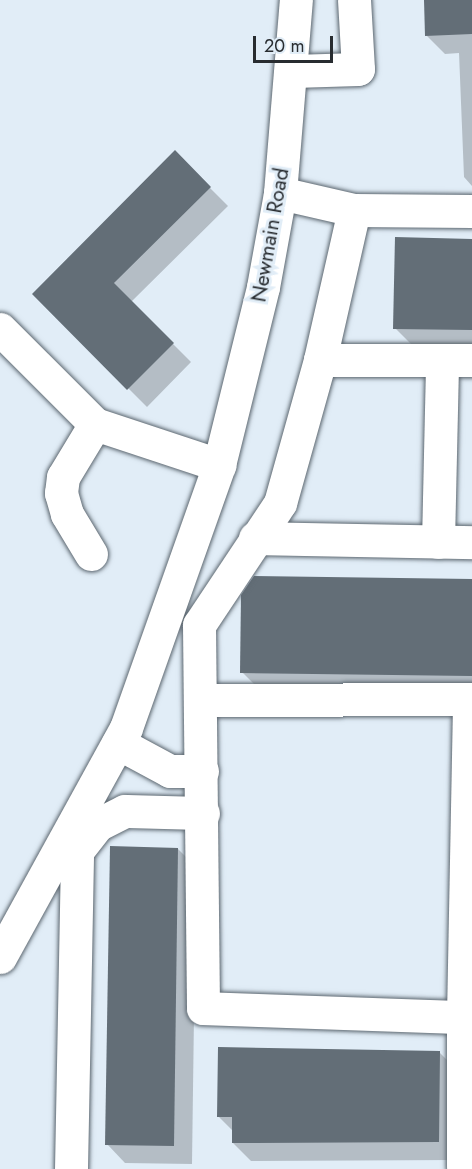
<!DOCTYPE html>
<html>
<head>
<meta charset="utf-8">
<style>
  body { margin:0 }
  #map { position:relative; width:472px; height:1169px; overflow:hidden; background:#e1edf7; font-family:Jost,sans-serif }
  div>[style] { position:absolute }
  .shadow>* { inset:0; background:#0003 }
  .building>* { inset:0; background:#636e77 }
  .roads { filter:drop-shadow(0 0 2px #5c6770) drop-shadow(0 0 2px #5c6770) }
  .minor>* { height:33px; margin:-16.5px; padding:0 16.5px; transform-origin:16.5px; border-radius:16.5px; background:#fff }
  span { translate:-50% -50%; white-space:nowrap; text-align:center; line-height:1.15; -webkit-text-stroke:6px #e1edf7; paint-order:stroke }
  .street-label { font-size:21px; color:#282c30 }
  .scale { position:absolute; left:253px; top:36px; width:80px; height:27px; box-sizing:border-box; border:3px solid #282c30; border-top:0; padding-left:8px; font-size:18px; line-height:21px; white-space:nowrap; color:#282c30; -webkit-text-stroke:4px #e1edf7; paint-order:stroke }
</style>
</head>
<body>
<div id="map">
  <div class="shadow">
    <i style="clip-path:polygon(426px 0,472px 0,472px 186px,464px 177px,459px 53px,445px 54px,427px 36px)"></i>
    <i style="clip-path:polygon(175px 153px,228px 206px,131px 302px,191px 362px,147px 407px,34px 294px)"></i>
    <i style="clip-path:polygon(472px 240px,472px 347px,413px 346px,395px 328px)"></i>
    <i style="clip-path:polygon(472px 580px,472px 693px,260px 690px,242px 672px)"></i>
    <i style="clip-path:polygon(178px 849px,196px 867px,192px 1164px,125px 1163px,107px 1144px)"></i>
    <i style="clip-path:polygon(439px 1052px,458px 1071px,456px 1160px,251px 1161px,233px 1143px,233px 1131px,218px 1116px)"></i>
  </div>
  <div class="building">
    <i style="clip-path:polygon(424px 0,472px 0,472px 34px,425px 36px)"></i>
    <i style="clip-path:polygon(175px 150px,211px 187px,114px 283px,174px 343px,127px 390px,32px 294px)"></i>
    <i style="clip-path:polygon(395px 237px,472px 239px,472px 330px,393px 329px)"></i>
    <i style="clip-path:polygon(254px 576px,472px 579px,472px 676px,240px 673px,241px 595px)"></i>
    <i style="clip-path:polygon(110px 846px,178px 848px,174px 1146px,105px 1145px)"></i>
    <i style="clip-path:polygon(218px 1047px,440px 1051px,439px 1142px,232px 1143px,232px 1117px,217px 1117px)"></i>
  </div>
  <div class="roads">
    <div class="minor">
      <i style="left:293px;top:71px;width:65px;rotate:-1.8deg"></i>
      <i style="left:358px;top:69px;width:69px;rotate:-93.3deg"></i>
      <i style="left:280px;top:193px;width:76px;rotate:12.9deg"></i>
      <i style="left:472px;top:211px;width:118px;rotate:-179.5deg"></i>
      <i style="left:354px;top:210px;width:154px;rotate:102.8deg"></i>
      <i style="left:320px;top:360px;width:148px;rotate:105.6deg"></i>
      <i style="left:280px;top:503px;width:146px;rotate:123.6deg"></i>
      <i style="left:199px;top:625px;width:383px;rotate:89.4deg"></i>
      <i style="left:203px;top:1008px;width:260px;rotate:2deg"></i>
      <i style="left:463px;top:1017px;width:148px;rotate:90deg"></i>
      <i style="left:463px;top:1165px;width:9px"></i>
      <i style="left:0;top:329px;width:134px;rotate:45deg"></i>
      <i style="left:95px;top:424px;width:131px;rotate:18.3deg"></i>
      <i style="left:320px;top:360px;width:152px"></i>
      <i style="left:255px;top:538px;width:217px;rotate:1.1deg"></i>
      <i style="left:438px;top:542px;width:182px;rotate:-88.7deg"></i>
      <i style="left:91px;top:554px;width:47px;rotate:-121deg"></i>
      <i style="left:67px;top:514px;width:22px;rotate:-106deg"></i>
      <i style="left:61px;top:493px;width:16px;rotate:-83deg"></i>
      <i style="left:63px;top:477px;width:62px;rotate:-58.9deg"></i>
      <i style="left:201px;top:700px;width:271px;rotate:-0.2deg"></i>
      <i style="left:118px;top:743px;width:59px;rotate:28.3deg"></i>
      <i style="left:170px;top:771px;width:32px"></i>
      <i style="left:0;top:957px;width:261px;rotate:-61.2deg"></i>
      <i style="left:126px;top:728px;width:279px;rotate:-70.5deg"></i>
      <i style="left:219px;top:465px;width:183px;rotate:-76.1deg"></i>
      <i style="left:263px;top:287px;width:96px;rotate:-79.7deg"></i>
      <i style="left:280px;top:193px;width:194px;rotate:-85.3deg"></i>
      <i style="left:463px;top:1017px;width:318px;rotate:-88.9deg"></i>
      <i style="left:71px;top:1169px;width:318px;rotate:-88.9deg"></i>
      <i style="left:77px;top:851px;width:33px;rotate:-52deg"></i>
      <i style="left:97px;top:825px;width:31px;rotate:-27deg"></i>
      <i style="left:125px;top:811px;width:78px;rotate:1.5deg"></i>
    </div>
  </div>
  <div class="street-label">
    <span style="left:270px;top:235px;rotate:-80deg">Newmain Road</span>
  </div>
  <div class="scale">20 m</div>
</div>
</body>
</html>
